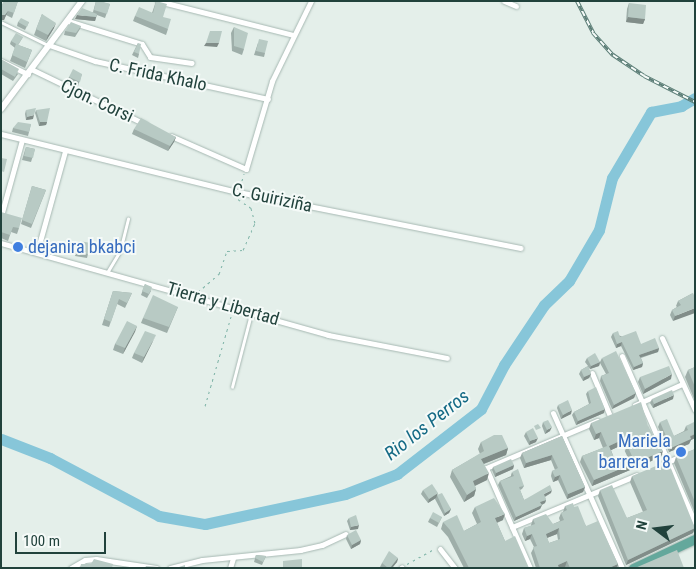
<!DOCTYPE html>
<html>
<head>
<meta charset="utf-8">
<style>
  body { margin:0 }
  #map { position:relative; width:696px; height:569px; overflow:hidden; background:#e4efea; font-family:"Roboto Condensed",sans-serif }
  div>[style] { position:absolute }
  .river>* { height:11px; margin:-5.5px; padding:0 5.5px; transform-origin:5.5px; border-radius:5.5px; background:#87c6d9 }
  .path>* { height:1px; margin-top:-0.5px; transform-origin:0; background:repeating-linear-gradient(90deg,#81b5a9 0 2.5px,transparent 0 6.5px) }
  .roads { filter:drop-shadow(0 0 1px #a6b8b2) drop-shadow(0 0 1px #a6b8b2) }
  .service>* { height:2.5px; margin:-1.25px; padding:0 1.25px; transform-origin:1.25px; border-radius:1.25px; background:#fff }
  .minor>* { height:5px; margin:-2.5px; padding:0 2.5px; transform-origin:2.5px; border-radius:2.5px; background:#fff }
  .tertiary>* { height:6px; margin:-3px; padding:0 3px; transform-origin:3px; border-radius:3px; background:#fff }
  .primary>* { height:9px; margin:-4.5px; padding:0 4.5px; transform-origin:4.5px; border-radius:4.5px; background:#64a89c }
  .rail>* { height:4px; margin-top:-2px; transform-origin:0; background:repeating-linear-gradient(90deg,#f5faf8 0 5.5px,#5c7e77 0 11px); box-sizing:border-box; border-block:1px solid #5c7e77 }
  .wall>* { inset:0; background:#9eaea9 }
  .shaded-wall>* { inset:0; background:#818d89 }
  .building>* { inset:0; background:#b8cac4 }
  .dots>* { width:14px; height:14px; translate:-50% -50%; box-sizing:border-box; border:2px solid #f5faf8; border-radius:50% }
  span { translate:-50% -50%; white-space:nowrap; text-align:center; line-height:1.15; -webkit-text-stroke:4px #f5faf8; paint-order:stroke }
  .street-label { font-size:18px; color:#21423c }
  .shop-label { font-size:18px; color:#366cbe }
  .left { translate:0 -50%; text-align:left }
  .right { translate:-100% -50%; text-align:right }
  .water-label { font-size:19px; color:#146a85; font-style:italic }
  .frame { position:absolute; inset:0; border:2px solid #21423c; pointer-events:none }
  .north { position:absolute; left:631px; top:504px; width:50px; height:50px; -webkit-text-stroke:4px #f5faf8; paint-order:stroke; rotate:285deg; font-size:14px; font-weight:700; line-height:20px; text-align:center; color:#21423c }
  .north::after { content:''; display:block; margin:auto; width:18px; height:22px; background:#21423c; clip-path:polygon(50% 0,100% 100%,50% 72%,0 100%) }
  .scale { position:absolute; left:15px; top:532px; width:91px; height:22px; box-sizing:border-box; border:2px solid #21423c; border-top:0; padding-left:6px; font-size:15px; line-height:18px; white-space:nowrap; color:#21423c; -webkit-text-stroke:4px #f5faf8; paint-order:stroke }
</style>
</head>
<body>
<div id="map">
  <div class="river">
    <i style="left:1px;top:439px;width:53px;rotate:21.2deg"></i>
    <i style="left:50px;top:458px;width:123px;rotate:28deg"></i>
    <i style="left:159px;top:516px;width:47px;rotate:9.9deg"></i>
    <i style="left:205px;top:524px;width:143px;rotate:-12.1deg"></i>
    <i style="left:345px;top:494px;width:56px;rotate:-21deg"></i>
    <i style="left:397px;top:474px;width:106px;rotate:-37.7deg"></i>
    <i style="left:481px;top:409px;width:50px;rotate:-62.4deg"></i>
    <i style="left:504px;top:365px;width:72px;rotate:-56.3deg"></i>
    <i style="left:544px;top:305px;width:35px;rotate:-44deg"></i>
    <i style="left:569px;top:281px;width:59px;rotate:-59.5deg"></i>
    <i style="left:599px;top:230px;width:54px;rotate:-76deg"></i>
    <i style="left:612px;top:178px;width:77px;rotate:-59.4deg"></i>
    <i style="left:651px;top:112px;width:31px;rotate:-11deg"></i>
    <i style="left:681px;top:106px;width:16px;rotate:-30deg"></i>
  </div>
  <div class="path">
    <i style="left:240px;top:187px;width:14px;rotate:-73deg"></i>
    <i style="left:198px;top:292px;width:28px;rotate:-41deg"></i>
    <i style="left:219px;top:274px;width:24px;rotate:-71deg"></i>
    <i style="left:227px;top:251px;width:16px;rotate:-4deg"></i>
    <i style="left:243px;top:250px;width:30px;rotate:-66deg"></i>
    <i style="left:255px;top:223px;width:16px;rotate:-105deg"></i>
    <i style="left:251px;top:208px;width:18px;rotate:-146deg"></i>
    <i style="left:205px;top:406px;width:97px;rotate:-73.8deg"></i>
    <i style="left:407px;top:564px;width:31px;rotate:-29deg"></i>
  </div>
  <div class="roads">
    <div class="service">
      <i style="left:1px;top:22px;width:52px;rotate:26.1deg"></i>
      <i style="left:108px;top:271px;width:23px;rotate:-59deg"></i>
      <i style="left:120px;top:251px;width:33px;rotate:-76deg"></i>
      <i style="left:232px;top:387px;width:75px;rotate:-75.4deg"></i>
    </div>
    <div class="minor">
      <i style="left:158px;top:1px;width:139px;rotate:14.1deg"></i>
      <i style="left:504px;top:1px;width:13px;rotate:23deg"></i>
      <i style="left:68px;top:21px;width:77px;rotate:17.3deg"></i>
      <i style="left:142px;top:44px;width:15px;rotate:58deg"></i>
      <i style="left:150px;top:57px;width:42px;rotate:8.1deg"></i>
      <i style="left:49px;top:45px;width:49px;rotate:19.2deg"></i>
      <i style="left:95px;top:61px;width:177px;rotate:12.4deg"></i>
      <i style="left:1px;top:61px;width:30px;rotate:26deg"></i>
      <i style="left:31px;top:69px;width:127px;rotate:25.8deg"></i>
      <i style="left:1px;top:134px;width:244px;rotate:13.8deg"></i>
      <i style="left:238px;top:192px;width:288px;rotate:11.2deg"></i>
      <i style="left:171px;top:136px;width:82px;rotate:23.7deg"></i>
      <i style="left:246px;top:169px;width:92px;rotate:-73.5deg"></i>
      <i style="left:272px;top:81px;width:89px;rotate:-64deg"></i>
      <i style="left:1px;top:216px;width:79px;rotate:-74.6deg"></i>
      <i style="left:1px;top:243px;width:340px;rotate:15.7deg"></i>
      <i style="left:328px;top:335px;width:121px;rotate:10.9deg"></i>
      <i style="left:37px;top:252px;width:105px;rotate:-74.5deg"></i>
      <i style="left:662px;top:338px;width:79px;rotate:65.4deg"></i>
      <i style="left:622px;top:356px;width:182px;rotate:66.4deg"></i>
      <i style="left:592px;top:373px;width:47px;rotate:67.3deg"></i>
      <i style="left:635px;top:405px;width:51px;rotate:-24.1deg"></i>
      <i style="left:553px;top:413px;width:170px;rotate:66deg"></i>
      <i style="left:663px;top:464px;width:20px;rotate:-24deg"></i>
      <i style="left:512px;top:527px;width:135px;rotate:-22.6deg"></i>
      <i style="left:440px;top:549px;width:24px;rotate:52deg"></i>
      <i style="left:71px;top:568px;width:16px;rotate:-30deg"></i>
      <i style="left:85px;top:560px;width:11px;rotate:-5deg"></i>
      <i style="left:96px;top:559px;width:61px;rotate:8.5deg"></i>
      <i style="left:170px;top:568px;width:33px;rotate:-14deg"></i>
      <i style="left:202px;top:560px;width:99px;rotate:-5.8deg"></i>
      <i style="left:300px;top:550px;width:23px;rotate:-13deg"></i>
      <i style="left:322px;top:545px;width:26px;rotate:-25deg"></i>
      <i style="left:230px;top:568px;width:10px;rotate:-73deg"></i>
      <i style="left:401px;top:568px;width:1px;rotate:-45deg"></i>
      <i style="left:530px;top:568px;width:109px;rotate:-113.7deg"></i>
      <i style="left:486px;top:468px;width:121px;rotate:-22.9deg"></i>
    </div>
    <div class="tertiary">
      <i style="left:1px;top:109px;width:135px;rotate:-53.1deg"></i>
    </div>
    <div class="primary">
      <i style="left:633px;top:568px;width:68px;rotate:-25.1deg"></i>
    </div>
  </div>
  <div class="rail">
    <i style="left:577px;top:1px;width:36px;rotate:63deg"></i>
    <i style="left:593px;top:33px;width:30px;rotate:48deg"></i>
    <i style="left:613px;top:55px;width:37px;rotate:34deg"></i>
    <i style="left:644px;top:76px;width:57px;rotate:27deg"></i>
  </div>
  <div class="wall">
    <i style="clip-path:polygon(18px 1px,12px 18px,6px 15px,4px 20px,1px 20px,1px 6px)"></i>
    <i style="clip-path:polygon(96px 1px,110px 4px,105px 18px,97px 15px,95px 21px,75px 19px,93px 12px)"></i>
    <i style="clip-path:polygon(156px 1px,168px 29px,166px 35px,133px 21px,135px 16px,152px 13px)"></i>
    <i style="clip-path:polygon(629px 3px,645px 19px,643px 24px,626px 22px,627px 9px)"></i>
    <i style="clip-path:polygon(42px 14px,54px 28px,46px 41px,34px 35px)"></i>
    <i style="clip-path:polygon(18px 22px,29px 22px,25px 30px,17px 26px)"></i>
    <i style="clip-path:polygon(81px 26px,80px 29px,75px 37px,64px 35px,65px 31px)"></i>
    <i style="clip-path:polygon(234px 27px,244px 49px,242px 55px,232px 51px,231px 33px)"></i>
    <i style="clip-path:polygon(23px 37px,18px 45px,32px 50px,25px 68px,10px 61px,15px 48px,10px 44px,11px 41px)"></i>
    <i style="clip-path:polygon(138px 43px,139px 54px,138px 58px,132px 55px)"></i>
    <i style="clip-path:polygon(258px 43px,265px 53px,264px 57px,254px 55px)"></i>
    <i style="clip-path:polygon(1px 59px,18px 74px,13px 81px,1px 74px)"></i>
    <i style="clip-path:polygon(82px 74px,78px 86px,67px 81px,69px 77px)"></i>
    <i style="clip-path:polygon(26px 110px,33px 119px,26px 120px,25px 114px)"></i>
    <i style="clip-path:polygon(36px 110px,47px 122px,46px 125px,39px 126px,35px 113px)"></i>
    <i style="clip-path:polygon(31px 124px,28px 136px,12px 132px,13px 128px)"></i>
    <i style="clip-path:polygon(134px 129px,176px 137px,174px 142px,168px 151px,132px 134px)"></i>
    <i style="clip-path:polygon(26px 147px,35px 149px,31px 162px,22px 160px)"></i>
    <i style="clip-path:polygon(32px 186px,46px 190px,31px 228px,21px 224px)"></i>
    <i style="clip-path:polygon(1px 212px,19px 228px,17px 234px,11px 232px,8px 241px,1px 238px)"></i>
    <i style="clip-path:polygon(79px 241px,88px 254px,87px 258px,75px 256px)"></i>
    <i style="clip-path:polygon(145px 284px,151px 291px,147px 298px,141px 295px)"></i>
    <i style="clip-path:polygon(113px 291px,132px 293px,125px 308px,117px 304px,109px 327px,102px 325px)"></i>
    <i style="clip-path:polygon(693px 293px,673px 321px,670px 315px,672px 310px,677px 307px,676px 306px,678px 301px)"></i>
    <i style="clip-path:polygon(178px 307px,167px 333px,141px 323px,143px 318px)"></i>
    <i style="clip-path:polygon(137px 326px,123px 354px,113px 350px,115px 344px)"></i>
    <i style="clip-path:polygon(613px 333px,641px 344px,659px 348px,658px 352px,641px 358px,643px 363px,642px 367px,633px 370px,621px 346px,616px 348px,611px 337px)"></i>
    <i style="clip-path:polygon(153px 341px,142px 363px,132px 358px,134px 353px)"></i>
    <i style="clip-path:polygon(587px 358px,600px 362px,602px 358px,636px 393px,634px 398px,612px 409px,600px 381px,601px 376px,606px 374px,600px 363px,599px 366px,590px 369px,588px 367px,591px 374px,589px 378px,583px 381px,579px 374px,581px 370px,588px 366px,585px 362px)"></i>
    <i style="clip-path:polygon(695px 367px,695px 401px,685px 377px,688px 370px)"></i>
    <i style="clip-path:polygon(640px 377px,671px 379px,643px 394px,638px 382px)"></i>
    <i style="clip-path:polygon(588px 391px,604px 413px,576px 425px,572px 415px,574px 412px,589px 404px,586px 394px)"></i>
    <i style="clip-path:polygon(652px 399px,673px 399px,653px 408px,650px 403px)"></i>
    <i style="clip-path:polygon(558px 405px,571px 414px,561px 419px,557px 408px)"></i>
    <i style="clip-path:polygon(543px 422px,550px 431px,545px 434px,542px 426px)"></i>
    <i style="clip-path:polygon(660px 422px,674px 436px,684px 431px,686px 426px,695px 424px,695px 438px,691px 440px,689px 444px,669px 452px,658px 427px)"></i>
    <i style="clip-path:polygon(evenodd,591px 423px,648px 426px,661px 457px,592px 486px,580px 462px,582px 456px,603px 448px,599px 438px,594px 440px,589px 429px,591px 423px,622px 445px,628px 458px,620px 462px,614px 458px,611px 450px,622px 445px)"></i>
    <i style="clip-path:polygon(526px 432px,536px 442px,529px 445px,524px 436px)"></i>
    <i style="clip-path:polygon(562px 436px,585px 487px,583px 492px,567px 499px,558px 480px,553px 482px,551px 476px,552px 471px,555px 470px,551px 460px,524px 468px,520px 458px,522px 453px)"></i>
    <i style="clip-path:polygon(481px 442px,508px 448px,506px 455px,484px 464px,487px 480px,475px 486px,476px 489px,474px 496px,464px 502px,450px 477px,452px 470px,480px 454px,478px 449px)"></i>
    <i style="clip-path:polygon(695px 449px,695px 513px,674px 463px,676px 457px)"></i>
    <i style="clip-path:polygon(514px 465px,513px 469px,495px 477px,492px 470px,493px 467px)"></i>
    <i style="clip-path:polygon(512px 472px,524px 486px,522px 489px,520px 490px,524px 500px,551px 493px,545px 497px,546px 500px,545px 503px,542px 505px,540px 509px,514px 521px,498px 485px,500px 481px,511px 476px,511px 475px)"></i>
    <i style="clip-path:polygon(632px 476px,695px 527px,695px 528px,693px 533px,626px 565px,598px 496px,600px 490px,627px 518px,643px 512px,630px 482px)"></i>
    <i style="clip-path:polygon(423px 490px,438px 495px,451px 509px,449px 513px,444px 516px,435px 499px,436px 498px,428px 503px,421px 494px)"></i>
    <i style="clip-path:polygon(evenodd,565px 506px,574px 507px,586px 526px,618px 564px,617px 568px,565px 568px,565px 567px,562px 568px,536px 568px,531px 553px,534px 547px,530px 539px,525px 541px,522px 534px,524px 528px,531px 526px,531px 525px,533px 519px,553px 524px,560px 521px,559px 518px,561px 513px,563px 512px,565px 506px,557px 534px,558px 540px,549px 543px,547px 538px,557px 534px)"></i>
    <i style="clip-path:polygon(475px 507px,503px 520px,497px 523px,505px 541px,529px 568px,464px 568px,448px 537px,441px 529px,443px 522px,464px 531px,477px 524px,472px 513px)"></i>
    <i style="clip-path:polygon(442px 517px,437px 527px,428px 522px,430px 518px)"></i>
    <i style="clip-path:polygon(349px 518px,358px 529px,350px 530px,347px 521px)"></i>
    <i style="clip-path:polygon(347px 535px,361px 540px,360px 544px,351px 549px,346px 539px)"></i>
    <i style="clip-path:polygon(256px 555px,266px 556px,262px 565px,254px 562px)"></i>
    <i style="clip-path:polygon(398px 558px,397px 562px,392px 568px,380px 567px,382px 563px)"></i>
  </div>
  <div class="shaded-wall">
    <i style="clip-path:polygon(8px 11px,4px 20px,1px 20px,1px 15px)"></i>
    <i style="clip-path:polygon(77px 15px,96px 17px,95px 21px,75px 19px)"></i>
    <i style="clip-path:polygon(628px 17px,645px 19px,643px 24px,626px 22px)"></i>
    <i style="clip-path:polygon(56px 23px,54px 28px,46px 41px,48px 35px)"></i>
    <i style="clip-path:polygon(206px 43px,219px 43px,217px 47px,204px 46px)"></i>
    <i style="clip-path:polygon(34px 115px,33px 119px,26px 120px,27px 117px)"></i>
    <i style="clip-path:polygon(40px 122px,47px 122px,46px 125px,39px 126px)"></i>
    <i style="clip-path:polygon(176px 137px,174px 142px,168px 151px,170px 146px)"></i>
    <i style="clip-path:polygon(695px 308px,695px 313px,673px 321px,675px 316px)"></i>
    <i style="clip-path:polygon(137px 326px,135px 332px,123px 354px,125px 348px)"></i>
    <i style="clip-path:polygon(156px 335px,142px 363px,144px 357px)"></i>
    <i style="clip-path:polygon(622px 342px,621px 346px,616px 348px,617px 344px)"></i>
    <i style="clip-path:polygon(659px 348px,658px 352px,638px 358px,639px 355px)"></i>
    <i style="clip-path:polygon(600px 362px,599px 366px,590px 369px,591px 366px)"></i>
    <i style="clip-path:polygon(643px 363px,642px 367px,633px 370px,634px 367px)"></i>
    <i style="clip-path:polygon(591px 374px,589px 378px,583px 381px,584px 377px)"></i>
    <i style="clip-path:polygon(672px 374px,671px 379px,643px 394px,645px 389px)"></i>
    <i style="clip-path:polygon(636px 393px,634px 398px,612px 409px,614px 405px)"></i>
    <i style="clip-path:polygon(674px 395px,673px 399px,653px 408px,654px 404px)"></i>
    <i style="clip-path:polygon(605px 409px,604px 413px,576px 425px,578px 421px)"></i>
    <i style="clip-path:polygon(572px 410px,571px 414px,561px 419px,563px 415px)"></i>
    <i style="clip-path:polygon(552px 427px,550px 431px,545px 434px,547px 430px)"></i>
    <i style="clip-path:polygon(601px 432px,599px 438px,594px 440px,596px 434px)"></i>
    <i style="clip-path:polygon(695px 434px,695px 438px,691px 440px,689px 444px,669px 452px,671px 448px)"></i>
    <i style="clip-path:polygon(538px 438px,536px 442px,529px 445px,530px 441px)"></i>
    <i style="clip-path:polygon(624px 439px,622px 445px,607px 452px,609px 446px)"></i>
    <i style="clip-path:polygon(508px 448px,506px 455px,478px 466px,481px 459px)"></i>
    <i style="clip-path:polygon(663px 451px,661px 457px,592px 486px,594px 480px)"></i>
    <i style="clip-path:polygon(552px 455px,551px 460px,524px 468px,526px 463px)"></i>
    <i style="clip-path:polygon(514px 465px,513px 469px,495px 477px,496px 473px)"></i>
    <i style="clip-path:polygon(489px 473px,487px 480px,470px 488px,473px 481px)"></i>
    <i style="clip-path:polygon(560px 475px,558px 480px,553px 482px,555px 477px)"></i>
    <i style="clip-path:polygon(585px 487px,583px 492px,567px 499px,568px 494px)"></i>
    <i style="clip-path:polygon(476px 489px,474px 496px,464px 502px,467px 495px)"></i>
    <i style="clip-path:polygon(552px 490px,551px 493px,542px 498px,544px 494px)"></i>
    <i style="clip-path:polygon(438px 493px,436px 498px,428px 503px,429px 499px)"></i>
    <i style="clip-path:polygon(546px 500px,545px 503px,539px 506px,540px 502px)"></i>
    <i style="clip-path:polygon(542px 505px,540px 509px,514px 521px,516px 517px)"></i>
    <i style="clip-path:polygon(451px 509px,449px 513px,444px 516px,445px 513px)"></i>
    <i style="clip-path:polygon(505px 514px,503px 520px,493px 524px,495px 518px)"></i>
    <i style="clip-path:polygon(359px 525px,358px 529px,350px 530px,351px 527px)"></i>
    <i style="clip-path:polygon(559px 528px,557px 534px,544px 539px,546px 534px)"></i>
    <i style="clip-path:polygon(695px 528px,693px 533px,626px 565px,628px 560px)"></i>
    <i style="clip-path:polygon(532px 534px,530px 539px,525px 541px,527px 536px)"></i>
    <i style="clip-path:polygon(361px 540px,360px 544px,351px 549px,352px 545px)"></i>
    <i style="clip-path:polygon(398px 558px,397px 562px,392px 568px,390px 568px)"></i>
    <i style="clip-path:polygon(567px 561px,565px 567px,562px 568px,557px 568px,558px 565px)"></i>
    <i style="clip-path:polygon(618px 564px,617px 568px,609px 568px)"></i>
  </div>
  <div class="building">
    <i style="clip-path:polygon(4px 1px,18px 1px,14px 13px,8px 11px,5px 15px,1px 15px,1px 6px)"></i>
    <i style="clip-path:polygon(96px 1px,100px 1px,110px 4px,107px 14px,94px 10px)"></i>
    <i style="clip-path:polygon(156px 1px,167px 4px,163px 17px,171px 19px,168px 29px,135px 16px,139px 7px,153px 13px)"></i>
    <i style="clip-path:polygon(629px 3px,646px 5px,645px 19px,628px 17px)"></i>
    <i style="clip-path:polygon(82px 8px,97px 14px,96px 17px,77px 15px)"></i>
    <i style="clip-path:polygon(42px 14px,56px 23px,48px 35px,36px 29px)"></i>
    <i style="clip-path:polygon(21px 18px,29px 22px,27px 27px,18px 22px)"></i>
    <i style="clip-path:polygon(71px 22px,81px 26px,76px 33px,65px 31px)"></i>
    <i style="clip-path:polygon(234px 27px,248px 33px,244px 49px,234px 46px)"></i>
    <i style="clip-path:polygon(210px 31px,222px 31px,219px 43px,206px 43px)"></i>
    <i style="clip-path:polygon(16px 33px,23px 37px,18px 45px,11px 41px)"></i>
    <i style="clip-path:polygon(259px 39px,268px 41px,265px 53px,256px 51px)"></i>
    <i style="clip-path:polygon(138px 43px,141px 44px,139px 54px,134px 52px)"></i>
    <i style="clip-path:polygon(16px 44px,32px 50px,27px 62px,12px 55px)"></i>
    <i style="clip-path:polygon(1px 59px,19px 69px,15px 77px,1px 69px)"></i>
    <i style="clip-path:polygon(73px 69px,82px 74px,80px 82px,69px 77px)"></i>
    <i style="clip-path:polygon(36px 108px,34px 115px,27px 117px,26px 110px)"></i>
    <i style="clip-path:polygon(50px 108px,47px 122px,40px 122px,36px 110px)"></i>
    <i style="clip-path:polygon(141px 118px,176px 137px,170px 146px,134px 129px)"></i>
    <i style="clip-path:polygon(18px 122px,31px 124px,29px 132px,13px 128px)"></i>
    <i style="clip-path:polygon(26px 147px,35px 149px,33px 158px,24px 156px)"></i>
    <i style="clip-path:polygon(1px 158px,7px 159px,4px 172px,1px 171px)"></i>
    <i style="clip-path:polygon(32px 186px,46px 190px,32px 224px,22px 220px)"></i>
    <i style="clip-path:polygon(1px 212px,22px 218px,19px 228px,13px 227px,10px 235px,1px 232px)"></i>
    <i style="clip-path:polygon(79px 241px,91px 243px,88px 254px,76px 252px)"></i>
    <i style="clip-path:polygon(145px 284px,152px 287px,149px 294px,142px 291px)"></i>
    <i style="clip-path:polygon(113px 291px,132px 293px,127px 303px,119px 299px,111px 322px,104px 319px)"></i>
    <i style="clip-path:polygon(693px 293px,695px 297px,695px 308px,675px 316px,672px 310px,681px 305px,678px 301px)"></i>
    <i style="clip-path:polygon(153px 295px,178px 307px,169px 327px,143px 318px)"></i>
    <i style="clip-path:polygon(127px 321px,137px 326px,125px 348px,115px 344px)"></i>
    <i style="clip-path:polygon(145px 331px,156px 335px,144px 357px,134px 353px)"></i>
    <i style="clip-path:polygon(618px 331px,620px 337px,636px 331px,641px 344px,655px 338px,659px 348px,639px 355px,643px 363px,634px 367px,622px 342px,617px 344px,613px 333px)"></i>
    <i style="clip-path:polygon(616px 351px,636px 393px,614px 405px,601px 376px,609px 373px,602px 358px)"></i>
    <i style="clip-path:polygon(595px 353px,600px 362px,591px 366px,587px 358px)"></i>
    <i style="clip-path:polygon(588px 366px,591px 374px,584px 377px,581px 370px)"></i>
    <i style="clip-path:polygon(669px 366px,672px 374px,645px 389px,640px 377px)"></i>
    <i style="clip-path:polygon(695px 367px,695px 387px,688px 370px)"></i>
    <i style="clip-path:polygon(596px 387px,605px 409px,578px 421px,574px 412px,591px 403px,588px 391px)"></i>
    <i style="clip-path:polygon(672px 390px,674px 395px,654px 404px,652px 399px)"></i>
    <i style="clip-path:polygon(568px 400px,572px 410px,563px 415px,558px 405px)"></i>
    <i style="clip-path:polygon(evenodd,641px 402px,648px 426px,663px 451px,594px 480px,582px 456px,607px 446px,601px 432px,596px 434px,591px 423px,641px 402px,624px 439px,632px 456px,620px 462px,618px 456px,614px 458px,609px 446px,624px 439px)"></i>
    <i style="clip-path:polygon(667px 419px,674px 436px,688px 430px,686px 426px,694px 422px,695px 424px,695px 434px,690px 436px,691px 439px,671px 448px,660px 422px)"></i>
    <i style="clip-path:polygon(548px 420px,552px 427px,547px 430px,543px 422px)"></i>
    <i style="clip-path:polygon(538px 424px,541px 428px,536px 430px,534px 426px)"></i>
    <i style="clip-path:polygon(533px 428px,538px 438px,530px 441px,526px 432px)"></i>
    <i style="clip-path:polygon(494px 435px,502px 435px,508px 448px,481px 459px,489px 473px,473px 481px,476px 489px,467px 495px,452px 470px,484px 451px,481px 442px)"></i>
    <i style="clip-path:polygon(562px 436px,585px 487px,568px 494px,560px 475px,555px 477px,552px 471px,558px 468px,552px 455px,526px 463px,522px 453px)"></i>
    <i style="clip-path:polygon(695px 449px,695px 502px,676px 457px)"></i>
    <i style="clip-path:polygon(511px 459px,514px 465px,496px 473px,493px 467px)"></i>
    <i style="clip-path:polygon(668px 461px,695px 528px,628px 560px,600px 490px,612px 485px,627px 518px,647px 510px,632px 476px)"></i>
    <i style="clip-path:polygon(518px 469px,524px 486px,519px 487px,524px 500px,550px 485px,552px 490px,544px 494px,546px 500px,540px 502px,542px 505px,516px 517px,500px 481px,514px 476px,512px 472px)"></i>
    <i style="clip-path:polygon(432px 484px,438px 493px,429px 499px,423px 490px)"></i>
    <i style="clip-path:polygon(442px 493px,451px 509px,445px 513px,437px 495px)"></i>
    <i style="clip-path:polygon(494px 498px,505px 514px,495px 518px,505px 541px,515px 536px,529px 568px,469px 568px,450px 530px,443px 522px,457px 515px,464px 531px,481px 522px,475px 507px)"></i>
    <i style="clip-path:polygon(evenodd,573px 503px,574px 507px,578px 506px,586px 526px,598px 521px,618px 564px,609px 568px,570px 568px,567px 561px,558px 565px,559px 568px,540px 568px,533px 547px,537px 546px,532px 534px,527px 536px,524px 528px,535px 524px,533px 519px,546px 514px,553px 524px,564px 520px,561px 513px,567px 510px,565px 506px,573px 503px,559px 528px,560px 539px,549px 543px,546px 534px,559px 528px)"></i>
    <i style="clip-path:polygon(433px 512px,442px 517px,439px 523px,430px 518px)"></i>
    <i style="clip-path:polygon(356px 515px,359px 525px,351px 527px,349px 518px)"></i>
    <i style="clip-path:polygon(356px 530px,361px 540px,352px 545px,347px 535px)"></i>
    <i style="clip-path:polygon(677px 550px,684px 568px,635px 568px)"></i>
    <i style="clip-path:polygon(389px 551px,398px 558px,390px 568px,388px 568px,382px 563px)"></i>
    <i style="clip-path:polygon(256px 555px,266px 556px,263px 562px,255px 558px)"></i>
    <i style="clip-path:polygon(94px 559px,113px 564px,112px 568px,80px 568px,81px 564px,91px 564px)"></i>
    <i style="clip-path:polygon(302px 559px,302px 568px,283px 568px,283px 561px)"></i>
    <i style="clip-path:polygon(185px 565px,185px 568px,178px 568px,179px 567px)"></i>
    <i style="clip-path:polygon(146px 566px,161px 567px,164px 567px,145px 568px)"></i>
  </div>
  <div class="dots">
    <i style="left:18px;top:247px;background:#3f7fe0"></i>
    <i style="left:681px;top:452px;background:#3f7fe0"></i>
  </div>
  <div class="street-label">
    <span style="left:158px;top:75px;rotate:12deg">C. Frida Khalo</span>
    <span style="left:97px;top:101px;rotate:25deg">Cjon. Corsi</span>
    <span style="left:272px;top:198px;rotate:12deg">C. Guiriziña</span>
    <span style="left:223px;top:304px;rotate:16deg">Tierra y Libertad</span>
  </div>
  <div class="shop-label">
    <span class="left" style="left:28px;top:247px">dejanira bkabci</span>
    <span class="right" style="left:671px;top:452px">Mariela<br>barrera 18</span>
  </div>
  <div class="water-label">
    <span style="left:427px;top:425px;rotate:-38deg">Rio los Perros</span>
  </div>
  <div class="frame"></div>
  <div class="north">N</div>
  <div class="scale">100 m</div>
</div>
</body>
</html>
